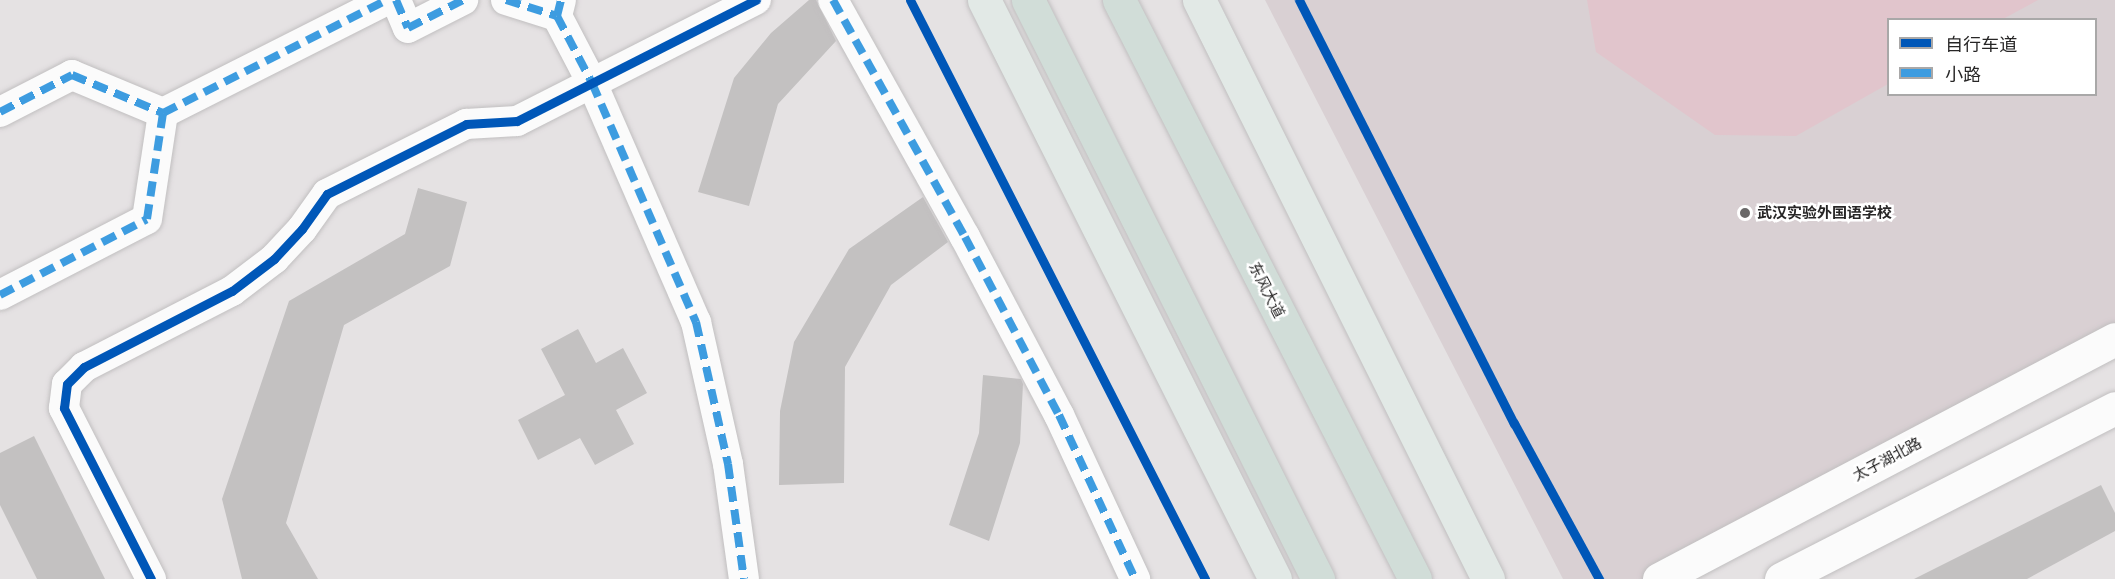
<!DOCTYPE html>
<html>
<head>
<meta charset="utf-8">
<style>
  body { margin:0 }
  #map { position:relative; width:2115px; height:579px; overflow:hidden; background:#e5e2e3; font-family:Mulish,"Noto Sans SC",sans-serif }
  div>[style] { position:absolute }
  .built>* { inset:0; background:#d9d0d3 }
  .green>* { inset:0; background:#e1c5cc }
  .building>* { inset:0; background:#c3c1c1 }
  .roads { filter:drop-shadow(0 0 2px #c1bfc0) drop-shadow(0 0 2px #c1bfc0) }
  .street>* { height:30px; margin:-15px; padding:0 15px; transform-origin:15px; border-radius:15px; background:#fbfbfb }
  .secondary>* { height:33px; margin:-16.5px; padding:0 16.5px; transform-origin:16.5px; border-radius:16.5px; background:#fbfbfb }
  .primary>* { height:33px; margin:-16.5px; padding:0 16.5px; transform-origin:16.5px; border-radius:16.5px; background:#e2e9e6 }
  .highway>* { height:33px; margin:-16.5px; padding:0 16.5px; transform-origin:16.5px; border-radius:16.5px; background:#d1ddd8 }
  .quiet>* { height:8px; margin-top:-4px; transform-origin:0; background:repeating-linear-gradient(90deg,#3d9ce0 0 15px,transparent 0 23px) }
  .cycleway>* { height:9px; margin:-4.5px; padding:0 4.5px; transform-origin:4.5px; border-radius:4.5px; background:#0057b8 }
  .dots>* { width:16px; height:16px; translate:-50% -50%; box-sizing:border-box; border:3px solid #fff; border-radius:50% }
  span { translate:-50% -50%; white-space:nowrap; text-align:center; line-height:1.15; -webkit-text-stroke:5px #fff; paint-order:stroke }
  .poi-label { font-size:15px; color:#272626; font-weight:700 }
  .left { translate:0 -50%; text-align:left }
  .street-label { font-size:15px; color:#272626 }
  .legend { position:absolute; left:1887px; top:18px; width:210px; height:78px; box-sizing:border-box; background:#fff; border:2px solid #a9a8a8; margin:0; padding:8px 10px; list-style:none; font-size:18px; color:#272626 }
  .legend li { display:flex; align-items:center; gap:12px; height:30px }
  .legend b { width:30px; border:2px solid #a9a8a8 }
</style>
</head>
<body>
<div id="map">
  <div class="built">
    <i style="clip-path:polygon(evenodd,1265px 0,2115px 0,2115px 331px,1643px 579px,1563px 579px,1265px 0,1888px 20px,2096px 20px,2096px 94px,1888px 94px,1888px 20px)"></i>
  </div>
  <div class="green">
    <i style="clip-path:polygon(1587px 0,2038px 0,2003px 19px,1888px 20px,1888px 84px,1796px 136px,1715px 135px,1596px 52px)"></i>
  </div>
  <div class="building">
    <i style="clip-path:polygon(809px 0,816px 0,836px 41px,778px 104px,749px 206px,698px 192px,734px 78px,771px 33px)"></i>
    <i style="clip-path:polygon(418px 188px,467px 202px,450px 266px,344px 325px,286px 523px,318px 579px,242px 579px,222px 499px,289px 301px,405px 234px)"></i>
    <i style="clip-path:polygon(923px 197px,948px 242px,891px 285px,845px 367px,844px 483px,779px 485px,780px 411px,794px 342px,849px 249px)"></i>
    <i style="clip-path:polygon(578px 329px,596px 363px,623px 348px,647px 393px,616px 410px,634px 444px,595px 465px,580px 438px,538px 460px,518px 420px,565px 395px,541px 349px)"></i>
    <i style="clip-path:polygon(983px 375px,1021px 379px,1023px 384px,1020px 443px,989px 541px,949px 525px,979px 433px)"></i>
    <i style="clip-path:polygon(34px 436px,105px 579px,37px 579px,0 505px,0 453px)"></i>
    <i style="clip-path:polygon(2101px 485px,2115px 513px,2115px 531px,2027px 579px,1914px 579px)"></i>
  </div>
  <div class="roads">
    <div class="street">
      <i style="left:396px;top:0;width:30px;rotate:67deg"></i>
      <i style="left:408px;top:28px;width:62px;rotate:-27deg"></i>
      <i style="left:506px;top:0;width:53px;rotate:17.4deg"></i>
      <i style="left:557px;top:16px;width:16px;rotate:-76deg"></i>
      <i style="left:833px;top:0;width:271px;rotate:60.9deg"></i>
      <i style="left:965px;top:237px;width:201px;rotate:62.2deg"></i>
      <i style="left:1059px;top:415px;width:181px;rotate:65.1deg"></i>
      <i style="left:557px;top:16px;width:76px;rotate:62.4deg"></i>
      <i style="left:592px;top:83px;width:261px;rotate:66.5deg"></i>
      <i style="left:696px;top:322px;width:146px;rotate:77.3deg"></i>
      <i style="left:728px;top:464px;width:116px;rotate:82.1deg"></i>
      <i style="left:0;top:112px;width:81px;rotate:-27.2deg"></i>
      <i style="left:72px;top:75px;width:99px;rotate:22.7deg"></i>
      <i style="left:163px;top:113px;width:251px;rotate:-26.8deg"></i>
      <i style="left:0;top:295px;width:165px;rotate:-27.3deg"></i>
      <i style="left:147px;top:219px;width:107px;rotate:-81.4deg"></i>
      <i style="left:151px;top:579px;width:192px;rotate:-117deg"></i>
      <i style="left:64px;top:408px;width:24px;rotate:-83deg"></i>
      <i style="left:67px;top:384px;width:24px;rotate:-45deg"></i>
      <i style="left:84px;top:367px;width:166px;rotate:-27.2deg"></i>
      <i style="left:232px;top:291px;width:53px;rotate:-37.3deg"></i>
      <i style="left:274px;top:259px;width:41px;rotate:-47deg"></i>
      <i style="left:302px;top:229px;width:43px;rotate:-54.5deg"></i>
      <i style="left:327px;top:194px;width:156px;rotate:-26.7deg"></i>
      <i style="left:466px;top:124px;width:51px;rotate:-3.4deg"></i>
      <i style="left:517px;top:121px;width:268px;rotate:-26.9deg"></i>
    </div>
    <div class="secondary">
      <i style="left:1659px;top:579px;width:515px;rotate:-27.76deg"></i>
      <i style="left:1781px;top:579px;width:375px;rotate:-27.1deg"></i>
    </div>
    <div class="primary">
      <i style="left:984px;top:0;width:648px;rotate:63.32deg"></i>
      <i style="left:1199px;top:0;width:647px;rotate:63.47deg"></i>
    </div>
    <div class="highway">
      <i style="left:1028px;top:0;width:648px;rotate:63.4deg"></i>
      <i style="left:1119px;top:0;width:650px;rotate:62.92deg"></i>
    </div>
  </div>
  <div class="quiet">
    <i style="left:396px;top:0;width:30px;rotate:67deg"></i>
    <i style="left:408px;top:28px;width:62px;rotate:-27deg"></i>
    <i style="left:506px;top:0;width:53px;rotate:17.4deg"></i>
    <i style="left:557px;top:16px;width:16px;rotate:-76deg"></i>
    <i style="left:833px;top:0;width:271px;rotate:60.9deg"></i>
    <i style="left:965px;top:237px;width:201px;rotate:62.2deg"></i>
    <i style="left:1059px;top:415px;width:181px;rotate:65.1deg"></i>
    <i style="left:557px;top:16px;width:76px;rotate:62.4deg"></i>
    <i style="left:592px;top:83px;width:261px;rotate:66.5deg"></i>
    <i style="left:696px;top:322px;width:146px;rotate:77.3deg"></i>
    <i style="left:728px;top:464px;width:116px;rotate:82.1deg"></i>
    <i style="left:0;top:112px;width:81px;rotate:-27.2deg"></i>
    <i style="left:72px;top:75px;width:99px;rotate:22.7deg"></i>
    <i style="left:163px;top:113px;width:251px;rotate:-26.8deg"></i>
    <i style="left:0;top:295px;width:165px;rotate:-27.3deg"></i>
    <i style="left:147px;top:219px;width:107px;rotate:-81.4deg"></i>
  </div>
  <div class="cycleway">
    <i style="left:910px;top:0;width:650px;rotate:63deg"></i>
    <i style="left:1299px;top:0;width:475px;rotate:63.1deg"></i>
    <i style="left:1514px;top:423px;width:178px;rotate:61.4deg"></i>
    <i style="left:151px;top:579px;width:192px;rotate:-117deg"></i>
    <i style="left:64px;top:408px;width:24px;rotate:-83deg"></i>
    <i style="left:67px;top:384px;width:24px;rotate:-45deg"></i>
    <i style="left:84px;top:367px;width:166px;rotate:-27.2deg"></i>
    <i style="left:232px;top:291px;width:53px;rotate:-37.3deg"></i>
    <i style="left:274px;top:259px;width:41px;rotate:-47deg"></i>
    <i style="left:302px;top:229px;width:43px;rotate:-54.5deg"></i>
    <i style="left:327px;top:194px;width:156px;rotate:-26.7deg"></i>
    <i style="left:466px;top:124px;width:51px;rotate:-3.4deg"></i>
    <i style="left:517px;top:121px;width:268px;rotate:-26.9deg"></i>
  </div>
  <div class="dots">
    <i style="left:1745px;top:213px;background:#6a6868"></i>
  </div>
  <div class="poi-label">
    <span class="left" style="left:1757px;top:213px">武汉实验外国语学校</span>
  </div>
  <div class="street-label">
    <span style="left:1267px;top:290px;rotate:63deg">东风大道</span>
    <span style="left:1887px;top:459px;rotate:-28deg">太子湖北路</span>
  </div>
  <ul class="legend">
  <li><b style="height:8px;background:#0057b8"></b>自行车道</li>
  <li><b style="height:8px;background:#3d9ce0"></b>小路</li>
  </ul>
</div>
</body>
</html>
